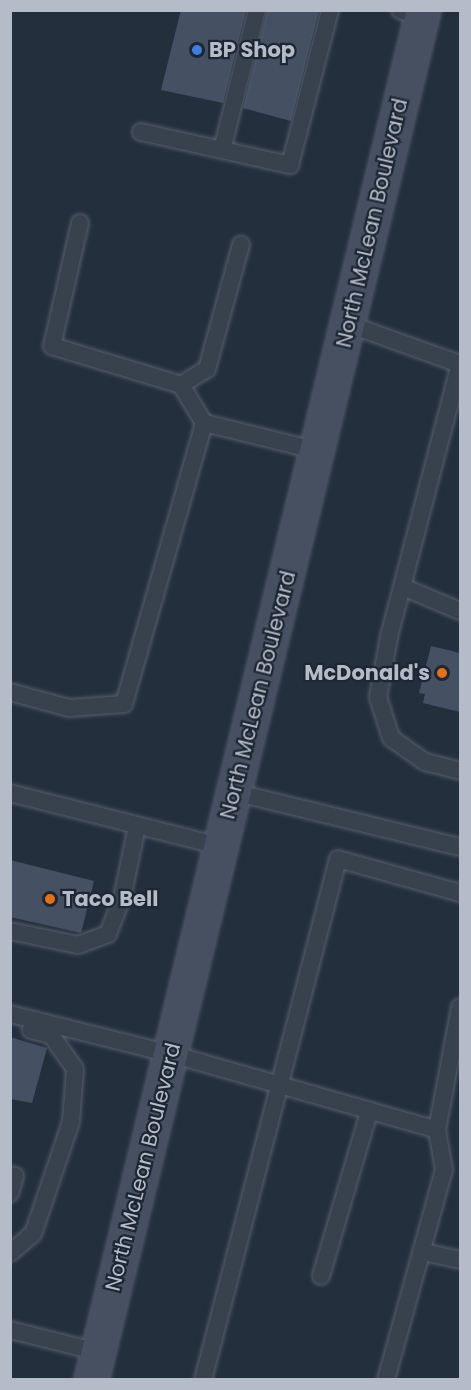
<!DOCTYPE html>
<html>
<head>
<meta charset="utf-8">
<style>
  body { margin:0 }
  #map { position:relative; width:471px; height:1390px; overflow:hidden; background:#242f3e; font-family:Poppins,sans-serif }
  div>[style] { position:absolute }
  .building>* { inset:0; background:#455162 }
  .roads { filter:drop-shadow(0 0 2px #565f6c) drop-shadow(0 0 2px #565f6c) }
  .lane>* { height:16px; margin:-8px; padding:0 8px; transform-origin:8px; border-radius:8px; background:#38414e }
  .secondary>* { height:33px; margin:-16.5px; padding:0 16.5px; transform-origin:16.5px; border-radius:16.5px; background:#465061 }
  .dots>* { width:16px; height:16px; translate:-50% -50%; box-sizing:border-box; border:3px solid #1d2633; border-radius:50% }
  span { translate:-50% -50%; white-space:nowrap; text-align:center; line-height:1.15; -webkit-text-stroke:4.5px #1d2633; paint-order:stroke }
  .poi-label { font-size:21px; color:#b4bcc9; font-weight:700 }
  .left { translate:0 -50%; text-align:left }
  .right { translate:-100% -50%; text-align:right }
  .street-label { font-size:21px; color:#b4bcc9 }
  .frame { position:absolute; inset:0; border:12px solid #b4bcc9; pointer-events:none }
</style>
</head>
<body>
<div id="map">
  <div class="building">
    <i style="clip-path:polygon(181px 10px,246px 10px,223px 103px,161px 90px)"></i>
    <i style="clip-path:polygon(267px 10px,319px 10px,291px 121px,243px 108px)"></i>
    <i style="clip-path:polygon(431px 646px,460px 653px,460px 712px,423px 703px,425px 694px,419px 693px)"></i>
    <i style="clip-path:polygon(10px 860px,94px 881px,81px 933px,10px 917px)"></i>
    <i style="clip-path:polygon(10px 1037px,47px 1048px,32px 1103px,10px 1099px)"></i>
  </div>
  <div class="roads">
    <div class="lane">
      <i style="left:400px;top:10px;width:23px;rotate:18deg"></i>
      <i style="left:141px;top:132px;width:153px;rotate:12.5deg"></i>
      <i style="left:290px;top:165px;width:160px;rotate:-75.5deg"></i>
      <i style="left:222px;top:150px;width:144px;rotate:-76deg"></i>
      <i style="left:80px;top:223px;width:126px;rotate:102.8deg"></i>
      <i style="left:52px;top:346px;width:135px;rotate:16.8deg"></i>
      <i style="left:181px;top:385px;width:44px;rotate:58.8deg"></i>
      <i style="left:348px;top:324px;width:119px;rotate:19.7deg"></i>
      <i style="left:460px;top:364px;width:282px;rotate:104.6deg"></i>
      <i style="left:389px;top:637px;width:61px;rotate:100.4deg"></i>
      <i style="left:378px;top:697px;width:43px;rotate:72.4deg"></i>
      <i style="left:391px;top:738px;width:42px;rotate:35.2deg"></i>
      <i style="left:425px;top:762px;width:36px;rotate:14deg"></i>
      <i style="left:181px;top:385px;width:31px;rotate:-32deg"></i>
      <i style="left:207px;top:369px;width:129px;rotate:-74.7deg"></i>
      <i style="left:403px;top:587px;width:62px;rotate:22.8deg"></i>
      <i style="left:10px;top:692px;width:61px;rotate:15.2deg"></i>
      <i style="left:69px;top:708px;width:55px;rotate:-4.2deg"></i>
      <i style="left:124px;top:704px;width:292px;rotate:-74.1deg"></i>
      <i style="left:204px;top:423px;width:117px;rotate:13.8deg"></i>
      <i style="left:234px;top:792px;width:233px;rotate:13.7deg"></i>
      <i style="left:10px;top:793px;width:217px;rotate:14.2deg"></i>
      <i style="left:10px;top:931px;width:69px;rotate:11.6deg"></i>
      <i style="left:78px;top:945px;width:32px;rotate:-20deg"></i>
      <i style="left:108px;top:934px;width:39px;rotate:-69deg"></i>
      <i style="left:122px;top:898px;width:74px;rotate:-78.2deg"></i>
      <i style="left:10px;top:1014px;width:166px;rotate:14deg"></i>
      <i style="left:171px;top:1054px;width:277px;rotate:15.9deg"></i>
      <i style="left:437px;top:1130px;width:125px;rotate:-79.4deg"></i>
      <i style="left:10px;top:1175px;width:5px;rotate:11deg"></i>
      <i style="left:15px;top:1176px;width:18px;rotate:106deg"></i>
      <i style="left:423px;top:1252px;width:38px;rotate:12deg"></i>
      <i style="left:10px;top:1253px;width:30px;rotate:-40deg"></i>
      <i style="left:33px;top:1234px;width:118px;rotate:-71.3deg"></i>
      <i style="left:71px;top:1122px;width:53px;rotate:-85.7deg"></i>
      <i style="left:75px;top:1069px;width:42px;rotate:-125.2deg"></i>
      <i style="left:51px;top:1035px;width:21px;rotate:-166deg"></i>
      <i style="left:321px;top:1276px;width:171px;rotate:-73.7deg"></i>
      <i style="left:10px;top:1330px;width:91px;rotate:14deg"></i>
      <i style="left:203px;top:1380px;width:538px;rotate:-75.47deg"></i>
      <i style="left:338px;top:859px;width:127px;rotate:15.6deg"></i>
      <i style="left:386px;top:1380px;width:218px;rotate:-74.6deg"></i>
      <i style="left:444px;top:1170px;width:41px;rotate:-99.9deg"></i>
    </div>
    <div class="secondary">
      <i style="left:91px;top:1380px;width:1410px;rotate:-76.38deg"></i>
    </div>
  </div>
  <div class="dots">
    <i style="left:197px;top:50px;background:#3f7fe0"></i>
    <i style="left:442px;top:673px;background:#e8710a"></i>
    <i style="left:50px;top:899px;background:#e8710a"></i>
  </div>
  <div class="poi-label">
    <span class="left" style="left:209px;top:50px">BP Shop</span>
    <span class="right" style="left:430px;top:673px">McDonald's</span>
    <span class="left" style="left:62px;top:899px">Taco Bell</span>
  </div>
  <div class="street-label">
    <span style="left:372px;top:223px;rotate:-77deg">North McLean Boulevard</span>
    <span style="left:258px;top:695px;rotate:-76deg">North McLean Boulevard</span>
    <span style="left:143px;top:1167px;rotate:-76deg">North McLean Boulevard</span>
  </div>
  <div class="frame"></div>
</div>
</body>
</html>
